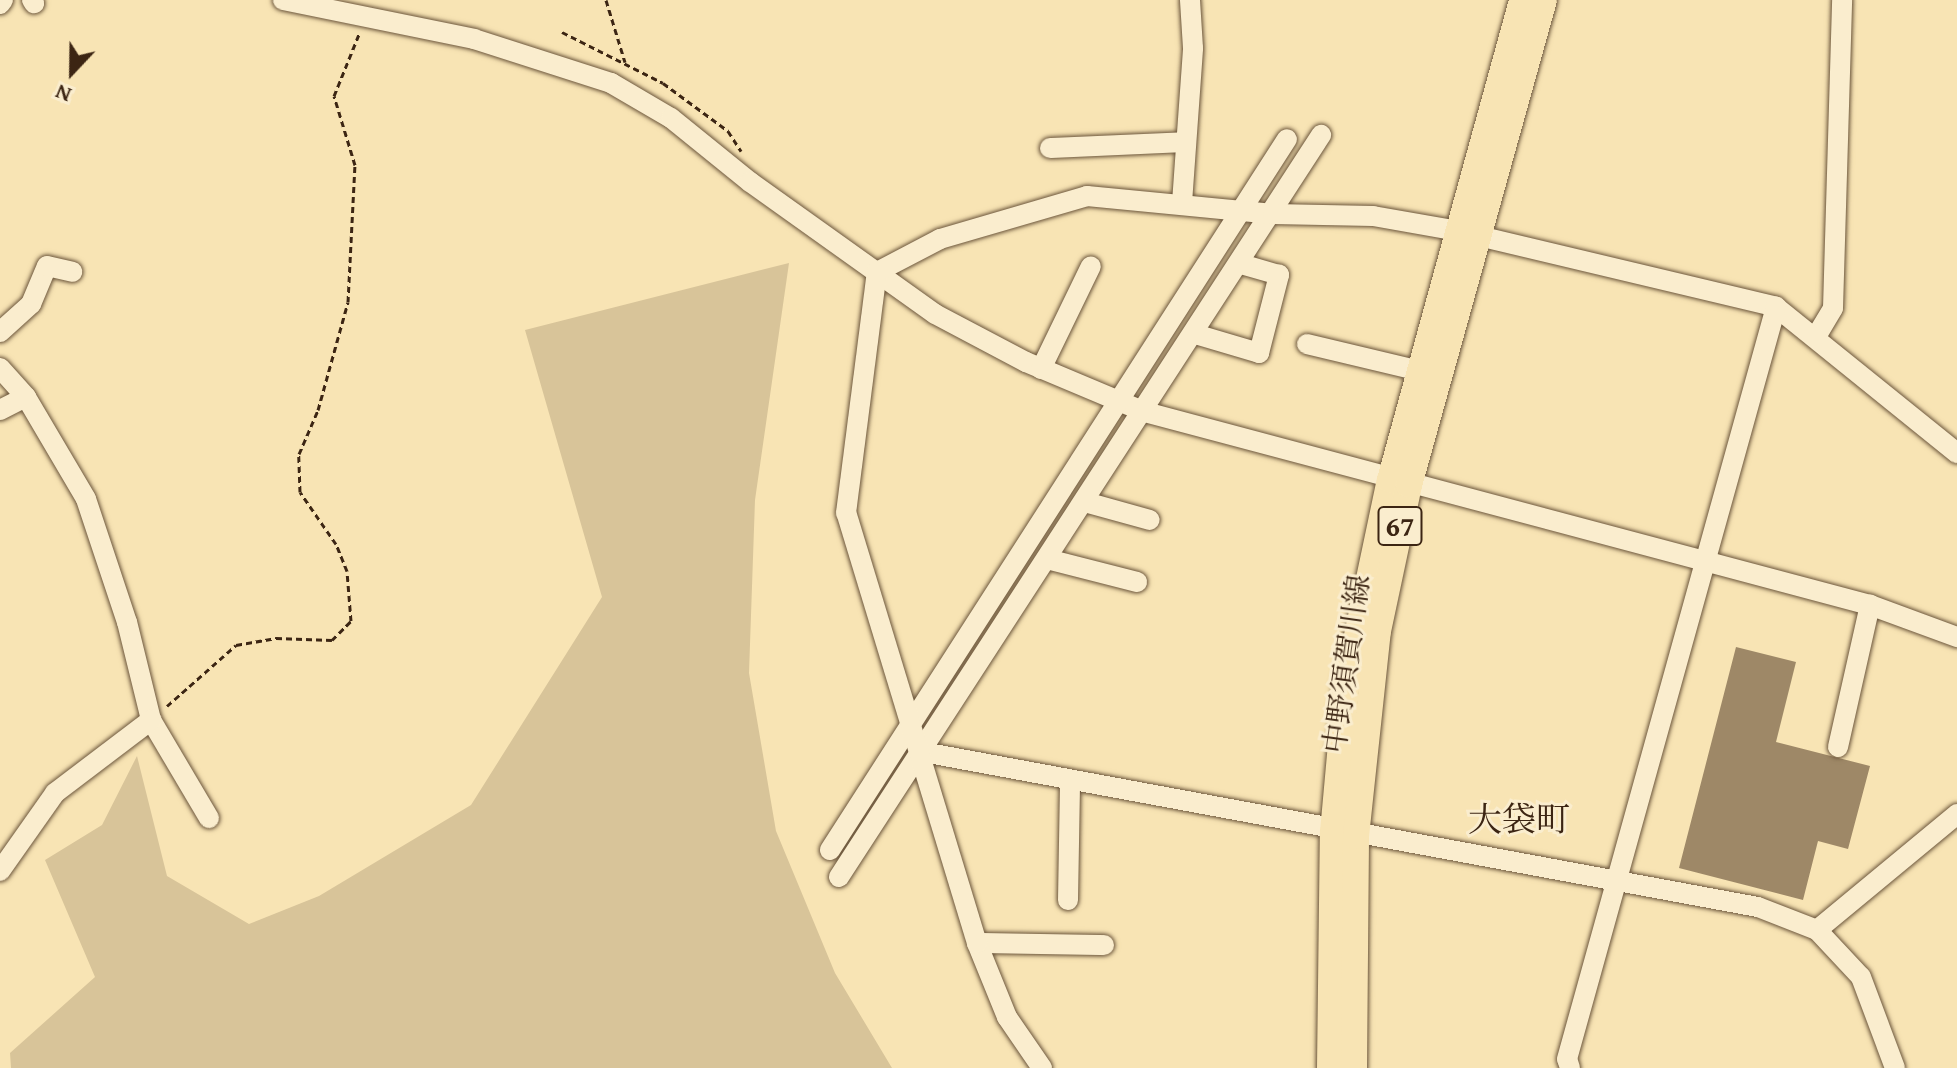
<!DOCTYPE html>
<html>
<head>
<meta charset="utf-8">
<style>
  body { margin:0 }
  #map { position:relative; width:1957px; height:1068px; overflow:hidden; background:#f8e4b4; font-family:"Gentium Book Plus","Noto Serif JP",serif }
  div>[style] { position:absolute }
  .green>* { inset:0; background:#d8c499 }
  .building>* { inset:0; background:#9e8867 }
  .path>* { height:3px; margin-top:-1.5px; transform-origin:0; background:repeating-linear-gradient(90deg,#3c2513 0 6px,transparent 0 10px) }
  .roads { filter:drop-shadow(0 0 2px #6b553b) drop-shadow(0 0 2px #6b553b) }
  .minor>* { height:20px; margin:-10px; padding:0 10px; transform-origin:10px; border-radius:10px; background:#faedce }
  .major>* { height:26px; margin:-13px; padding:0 13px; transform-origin:13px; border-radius:13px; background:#f8e4b4 }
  span { translate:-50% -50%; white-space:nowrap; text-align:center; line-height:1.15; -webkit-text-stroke:6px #faedce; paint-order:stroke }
  .shield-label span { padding:2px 6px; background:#faedce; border:2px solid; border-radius:6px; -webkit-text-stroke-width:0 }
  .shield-label { font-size:28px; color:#3c2513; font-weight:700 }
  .street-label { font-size:30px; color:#3c2513 }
  .quarter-label { font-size:34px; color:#3c2513 }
  .north { position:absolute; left:32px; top:32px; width:80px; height:80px; -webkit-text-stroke:6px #faedce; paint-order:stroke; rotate:202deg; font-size:22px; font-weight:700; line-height:32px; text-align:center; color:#3c2513 }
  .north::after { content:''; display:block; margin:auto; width:28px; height:36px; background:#3c2513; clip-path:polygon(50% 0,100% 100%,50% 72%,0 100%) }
</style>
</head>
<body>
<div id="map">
  <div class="green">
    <i style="clip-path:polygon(789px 263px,755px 500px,749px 673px,776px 831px,835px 973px,892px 1068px,11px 1068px,10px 1053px,95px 977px,45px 860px,102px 825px,137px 756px,167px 876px,249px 924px,319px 896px,471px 805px,602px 597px,525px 330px)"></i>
  </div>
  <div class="building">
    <i style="clip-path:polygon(1736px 647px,1796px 662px,1776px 742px,1870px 766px,1848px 849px,1818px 841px,1803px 900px,1679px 868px)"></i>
  </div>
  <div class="path">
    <i style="left:606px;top:0;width:65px;rotate:73deg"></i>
    <i style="left:562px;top:32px;width:113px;rotate:26.8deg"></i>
    <i style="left:663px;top:83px;width:81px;rotate:36.4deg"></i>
    <i style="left:728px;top:131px;width:24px;rotate:57deg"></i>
    <i style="left:167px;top:706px;width:92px;rotate:-41.5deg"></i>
    <i style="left:236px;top:645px;width:41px;rotate:-9.9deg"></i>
    <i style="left:276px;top:638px;width:56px;rotate:2deg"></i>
    <i style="left:332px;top:640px;width:27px;rotate:-45deg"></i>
    <i style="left:351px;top:621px;width:50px;rotate:-94.6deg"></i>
    <i style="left:347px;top:571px;width:29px;rotate:-112deg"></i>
    <i style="left:336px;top:544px;width:63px;rotate:-124.7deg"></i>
    <i style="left:300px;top:492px;width:38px;rotate:-92deg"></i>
    <i style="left:299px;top:454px;width:48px;rotate:-66.6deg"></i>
    <i style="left:318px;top:410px;width:112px;rotate:-74.5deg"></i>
    <i style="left:348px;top:302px;width:137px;rotate:-87.1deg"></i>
    <i style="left:355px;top:165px;width:72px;rotate:-106.9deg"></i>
    <i style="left:334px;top:96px;width:67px;rotate:-68deg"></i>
  </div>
  <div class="roads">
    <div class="minor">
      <i style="left:32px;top:0;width:4px;rotate:56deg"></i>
      <i style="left:283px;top:0;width:195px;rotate:11.5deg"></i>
      <i style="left:474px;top:39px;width:144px;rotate:17.8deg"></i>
      <i style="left:611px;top:83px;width:69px;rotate:30.3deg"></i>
      <i style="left:671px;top:118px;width:102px;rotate:39deg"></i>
      <i style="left:750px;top:182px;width:227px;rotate:35.5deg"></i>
      <i style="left:935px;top:314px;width:103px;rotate:27.8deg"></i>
      <i style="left:1026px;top:362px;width:129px;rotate:22.8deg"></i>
      <i style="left:1145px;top:412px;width:750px;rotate:14.91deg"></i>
      <i style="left:1870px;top:605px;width:93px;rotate:20.2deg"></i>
      <i style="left:0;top:4px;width:5px;rotate:-53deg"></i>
      <i style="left:1050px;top:148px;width:136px;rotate:-2.5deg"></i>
      <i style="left:1182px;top:203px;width:155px;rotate:-85.9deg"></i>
      <i style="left:1193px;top:48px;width:48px;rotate:-93.6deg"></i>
      <i style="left:0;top:332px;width:42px;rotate:-42.1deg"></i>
      <i style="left:31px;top:304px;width:41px;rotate:-67.2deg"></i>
      <i style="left:47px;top:266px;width:26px;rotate:13deg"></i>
      <i style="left:1195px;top:334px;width:67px;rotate:16.5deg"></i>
      <i style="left:1259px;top:353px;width:81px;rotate:-75.6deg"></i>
      <i style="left:1279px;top:275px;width:40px;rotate:-164deg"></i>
      <i style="left:1817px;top:335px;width:31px;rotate:-59deg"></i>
      <i style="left:1833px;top:308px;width:308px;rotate:-88.3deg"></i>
      <i style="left:1307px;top:344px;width:116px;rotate:13.4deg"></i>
      <i style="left:0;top:368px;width:39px;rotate:48deg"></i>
      <i style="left:26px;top:397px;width:118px;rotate:59.5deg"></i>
      <i style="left:86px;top:499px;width:130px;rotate:71.6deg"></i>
      <i style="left:127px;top:622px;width:101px;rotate:76.2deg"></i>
      <i style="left:151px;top:720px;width:114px;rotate:59.4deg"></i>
      <i style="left:1041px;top:369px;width:114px;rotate:-64.1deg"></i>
      <i style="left:0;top:410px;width:29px;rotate:-27deg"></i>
      <i style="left:1085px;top:502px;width:67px;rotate:15.5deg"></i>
      <i style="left:1047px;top:559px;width:93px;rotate:14.3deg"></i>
      <i style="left:1838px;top:747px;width:146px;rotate:-77.3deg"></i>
      <i style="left:923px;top:752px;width:849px;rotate:10.52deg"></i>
      <i style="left:1758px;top:907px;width:63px;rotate:21.3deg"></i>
      <i style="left:1817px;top:930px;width:64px;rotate:46.9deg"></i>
      <i style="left:1861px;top:977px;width:97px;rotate:69.5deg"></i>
      <i style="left:830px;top:850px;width:845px;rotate:-57.27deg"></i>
      <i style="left:0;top:871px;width:95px;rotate:-54.8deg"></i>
      <i style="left:55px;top:793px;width:121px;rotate:-37.2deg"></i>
      <i style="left:839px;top:877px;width:885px;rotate:-56.99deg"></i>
      <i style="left:1068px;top:900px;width:120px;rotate:-89deg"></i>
      <i style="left:1817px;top:930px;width:182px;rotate:-39.6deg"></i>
      <i style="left:977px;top:943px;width:127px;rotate:0.9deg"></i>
      <i style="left:1042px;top:1068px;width:62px;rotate:-124.5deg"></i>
      <i style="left:1007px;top:1017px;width:80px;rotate:-112.1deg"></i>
      <i style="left:977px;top:943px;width:450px;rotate:-106.9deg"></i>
      <i style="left:846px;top:513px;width:243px;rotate:-82.7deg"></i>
      <i style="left:877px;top:272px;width:71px;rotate:-27.6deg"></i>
      <i style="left:940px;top:239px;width:153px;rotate:-16.3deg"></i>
      <i style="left:1087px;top:196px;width:187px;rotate:5.5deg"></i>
      <i style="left:1273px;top:214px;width:100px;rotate:1.1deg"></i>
      <i style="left:1373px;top:216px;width:86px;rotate:10deg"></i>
      <i style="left:1458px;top:231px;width:327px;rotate:13.4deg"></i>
      <i style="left:1776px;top:307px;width:233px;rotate:38.9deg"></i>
      <i style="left:1570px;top:1068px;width:9px;rotate:-108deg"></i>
      <i style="left:1567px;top:1059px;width:781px;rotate:-74.47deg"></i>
    </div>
    <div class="major">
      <i style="left:1330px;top:1068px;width:236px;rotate:-89.3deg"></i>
      <i style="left:1333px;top:832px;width:145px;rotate:-84.8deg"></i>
      <i style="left:1346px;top:688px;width:213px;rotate:-78.1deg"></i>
      <i style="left:1390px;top:480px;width:498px;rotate:-74.6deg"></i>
      <i style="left:1354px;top:1068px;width:232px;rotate:-89.5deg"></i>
      <i style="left:1356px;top:836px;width:206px;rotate:-83.9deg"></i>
      <i style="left:1378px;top:631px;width:149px;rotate:-78deg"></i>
      <i style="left:1409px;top:485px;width:503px;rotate:-74.45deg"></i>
    </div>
  </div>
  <div class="shield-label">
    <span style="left:1400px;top:526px">67</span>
  </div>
  <div class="street-label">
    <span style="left:1346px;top:664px;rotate:-82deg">中野須賀川線</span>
  </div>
  <div class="quarter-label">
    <span style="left:1519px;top:819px">大袋町</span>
  </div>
  <div class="north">N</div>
</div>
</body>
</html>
